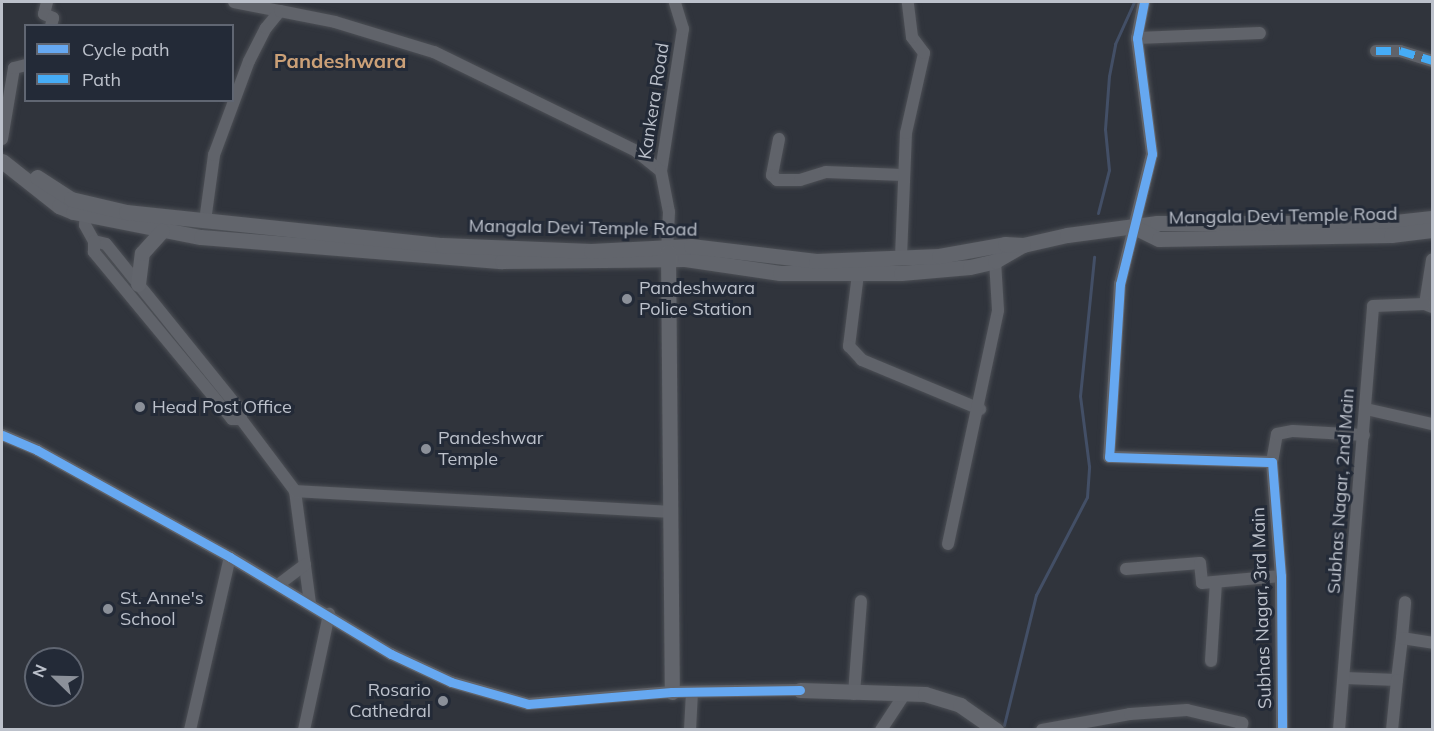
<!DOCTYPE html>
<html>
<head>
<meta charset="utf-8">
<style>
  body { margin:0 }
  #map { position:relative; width:1434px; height:731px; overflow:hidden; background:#30343c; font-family:Mulish,sans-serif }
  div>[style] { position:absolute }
  .stream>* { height:3px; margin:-1.5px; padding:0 1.5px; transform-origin:1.5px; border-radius:1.5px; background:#434f66 }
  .roads { filter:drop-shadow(0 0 2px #4c4f55) drop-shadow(0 0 2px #4c4f55) }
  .minor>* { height:12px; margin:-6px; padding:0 6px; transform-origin:6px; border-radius:6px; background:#60636a }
  .major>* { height:15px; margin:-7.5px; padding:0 7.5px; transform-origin:7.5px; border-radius:7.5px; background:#62656c }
  .quiet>* { height:8px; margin-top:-4px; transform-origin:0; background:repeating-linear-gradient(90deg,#46acf6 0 15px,transparent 0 23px) }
  .cycleway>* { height:9px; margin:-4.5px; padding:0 4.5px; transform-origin:4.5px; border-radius:4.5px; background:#66a8f1 }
  .dots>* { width:16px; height:16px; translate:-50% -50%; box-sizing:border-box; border:3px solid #232a37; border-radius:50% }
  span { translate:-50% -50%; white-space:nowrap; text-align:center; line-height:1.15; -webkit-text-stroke:6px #232a37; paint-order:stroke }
  .street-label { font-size:18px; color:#bcc1cb }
  .poi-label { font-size:18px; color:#bcc1cb }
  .left { translate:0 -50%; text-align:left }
  .right { translate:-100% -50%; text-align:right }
  .neighbourhood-label { font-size:20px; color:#cba077; font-weight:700 }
  .frame { position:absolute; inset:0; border:3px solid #bcc1cb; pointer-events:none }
  .legend { position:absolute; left:24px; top:24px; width:210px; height:78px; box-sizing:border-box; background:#232a37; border:2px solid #606672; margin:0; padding:8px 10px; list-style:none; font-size:18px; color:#bcc1cb }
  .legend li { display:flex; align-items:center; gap:12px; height:30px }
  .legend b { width:30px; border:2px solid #606672 }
  .north { position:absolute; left:24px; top:647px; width:60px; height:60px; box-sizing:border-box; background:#232a37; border:2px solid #606672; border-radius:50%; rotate:293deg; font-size:16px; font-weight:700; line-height:24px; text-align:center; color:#bcc1cb }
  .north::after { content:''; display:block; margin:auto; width:21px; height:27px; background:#8b9099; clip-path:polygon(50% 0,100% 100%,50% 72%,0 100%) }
</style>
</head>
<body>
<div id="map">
  <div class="stream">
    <i style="left:1098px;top:213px;width:44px;rotate:-75.7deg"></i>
    <i style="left:1109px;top:170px;width:41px;rotate:-95.6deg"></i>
    <i style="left:1105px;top:129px;width:53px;rotate:-85.7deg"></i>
    <i style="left:1109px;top:76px;width:33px;rotate:-79deg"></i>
    <i style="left:1115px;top:44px;width:46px;rotate:-65.7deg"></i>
    <i style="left:1004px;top:725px;width:134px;rotate:-76.2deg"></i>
    <i style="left:1036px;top:595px;width:110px;rotate:-62.5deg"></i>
    <i style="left:1087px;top:497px;width:31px;rotate:-86deg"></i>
    <i style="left:1089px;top:466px;width:71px;rotate:-97.3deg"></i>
    <i style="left:1080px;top:396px;width:140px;rotate:-84.2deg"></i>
  </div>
  <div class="roads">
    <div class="minor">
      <i style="left:47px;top:2px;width:12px;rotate:104deg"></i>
      <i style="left:44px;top:14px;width:10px;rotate:24deg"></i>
      <i style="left:53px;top:18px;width:8px;rotate:104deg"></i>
      <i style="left:234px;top:2px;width:47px;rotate:11.1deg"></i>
      <i style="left:1144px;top:2px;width:37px;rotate:101deg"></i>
      <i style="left:1137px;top:38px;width:117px;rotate:82.6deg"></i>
      <i style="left:1152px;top:154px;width:134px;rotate:103.8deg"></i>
      <i style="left:1120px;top:284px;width:173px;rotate:93.6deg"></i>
      <i style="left:1109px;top:457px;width:163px;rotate:1.8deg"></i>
      <i style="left:1272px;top:462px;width:114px;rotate:85.5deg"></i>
      <i style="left:1281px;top:576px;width:154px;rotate:89.6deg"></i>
      <i style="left:1137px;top:38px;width:123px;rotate:-2.3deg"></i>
      <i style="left:1376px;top:51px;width:24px"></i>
      <i style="left:1400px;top:51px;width:34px;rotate:17deg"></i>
      <i style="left:2px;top:139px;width:72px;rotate:-80.4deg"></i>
      <i style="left:14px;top:68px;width:12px;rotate:-14deg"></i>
      <i style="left:779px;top:139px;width:37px;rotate:101deg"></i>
      <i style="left:772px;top:175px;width:7px;rotate:45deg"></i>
      <i style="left:777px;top:180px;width:23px"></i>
      <i style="left:800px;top:180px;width:27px;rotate:-17deg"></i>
      <i style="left:826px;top:172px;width:77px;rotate:2.2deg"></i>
      <i style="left:661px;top:171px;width:144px;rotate:-81.2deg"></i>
      <i style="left:683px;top:29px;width:28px;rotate:-107deg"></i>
      <i style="left:86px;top:206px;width:19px;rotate:93deg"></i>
      <i style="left:85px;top:225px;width:18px;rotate:61deg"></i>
      <i style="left:205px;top:221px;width:67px;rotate:-82.2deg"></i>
      <i style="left:214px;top:155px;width:100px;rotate:-69.6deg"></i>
      <i style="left:249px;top:61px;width:37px;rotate:-63deg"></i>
      <i style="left:266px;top:28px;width:22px;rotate:-51deg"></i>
      <i style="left:280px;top:11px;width:56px;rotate:11.3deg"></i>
      <i style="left:335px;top:22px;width:103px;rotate:16.9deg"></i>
      <i style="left:434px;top:52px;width:225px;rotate:26.1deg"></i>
      <i style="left:636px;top:151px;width:32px;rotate:39deg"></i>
      <i style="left:661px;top:171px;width:42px;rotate:79deg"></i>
      <i style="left:669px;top:212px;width:34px;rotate:93deg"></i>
      <i style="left:94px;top:241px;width:12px;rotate:14deg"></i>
      <i style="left:106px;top:244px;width:213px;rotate:51.1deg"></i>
      <i style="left:240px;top:410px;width:9px;rotate:84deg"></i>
      <i style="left:241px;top:419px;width:9px;rotate:180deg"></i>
      <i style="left:232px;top:419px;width:217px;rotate:-129.6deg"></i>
      <i style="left:94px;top:252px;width:11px;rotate:-90deg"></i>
      <i style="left:901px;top:257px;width:124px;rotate:-87.7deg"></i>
      <i style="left:906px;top:133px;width:82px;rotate:-77.3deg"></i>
      <i style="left:924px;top:53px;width:20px;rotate:-127deg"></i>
      <i style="left:912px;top:37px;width:35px;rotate:-97deg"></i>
      <i style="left:858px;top:274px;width:73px;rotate:97.1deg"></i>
      <i style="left:849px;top:346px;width:19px;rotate:47deg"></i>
      <i style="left:862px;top:360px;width:128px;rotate:22.6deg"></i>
      <i style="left:1432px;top:307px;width:8px;rotate:-157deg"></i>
      <i style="left:1425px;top:304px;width:45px;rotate:-81deg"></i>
      <i style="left:1366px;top:409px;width:68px;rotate:12.8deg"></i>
      <i style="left:241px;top:419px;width:90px;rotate:53.1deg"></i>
      <i style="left:295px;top:491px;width:114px;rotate:82.4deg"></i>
      <i style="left:2px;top:435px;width:38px;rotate:23deg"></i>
      <i style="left:37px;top:450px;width:221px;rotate:29deg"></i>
      <i style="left:230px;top:557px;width:188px;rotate:31.1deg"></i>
      <i style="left:391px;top:654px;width:66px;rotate:25deg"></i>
      <i style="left:451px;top:682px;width:80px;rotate:15.9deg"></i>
      <i style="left:528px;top:704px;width:144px;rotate:-4.8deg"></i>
      <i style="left:672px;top:692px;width:128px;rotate:-0.9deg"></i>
      <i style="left:1272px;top:462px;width:28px;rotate:-80deg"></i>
      <i style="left:1277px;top:434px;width:16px;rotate:-11deg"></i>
      <i style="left:1293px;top:431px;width:71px;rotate:3.2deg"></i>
      <i style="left:295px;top:491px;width:376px;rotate:3.2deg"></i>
      <i style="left:948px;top:544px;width:239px;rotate:-77.9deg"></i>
      <i style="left:998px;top:310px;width:49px;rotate:-93.5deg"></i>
      <i style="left:1126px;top:569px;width:74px;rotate:-4.6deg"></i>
      <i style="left:1200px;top:563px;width:20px;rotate:84deg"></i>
      <i style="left:1202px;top:583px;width:79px;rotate:-5.1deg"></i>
      <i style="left:278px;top:585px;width:34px;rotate:-37deg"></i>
      <i style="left:1402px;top:638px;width:36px;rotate:-85deg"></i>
      <i style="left:1211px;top:661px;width:79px;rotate:-86.4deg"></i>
      <i style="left:1345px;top:678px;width:52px;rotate:2.2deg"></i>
      <i style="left:1397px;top:680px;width:42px;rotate:-83.2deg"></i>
      <i style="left:1402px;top:638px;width:30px;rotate:9deg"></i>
      <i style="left:854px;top:694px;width:93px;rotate:-85.7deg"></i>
      <i style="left:190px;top:730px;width:178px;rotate:-77deg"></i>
      <i style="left:304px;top:730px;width:119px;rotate:-77.8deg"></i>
      <i style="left:690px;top:730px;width:37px;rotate:-87deg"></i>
      <i style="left:881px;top:730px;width:42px;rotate:-56.7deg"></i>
      <i style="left:1042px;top:730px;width:89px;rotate:-10.3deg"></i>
      <i style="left:1130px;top:714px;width:57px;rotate:-4deg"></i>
      <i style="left:1187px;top:710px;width:57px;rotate:13.3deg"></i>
      <i style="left:1242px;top:723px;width:7px;rotate:98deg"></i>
      <i style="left:1339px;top:730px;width:425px;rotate:-85.4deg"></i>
      <i style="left:1373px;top:306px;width:52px;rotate:-2.2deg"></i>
      <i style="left:1392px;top:730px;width:50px;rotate:-84.3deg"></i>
    </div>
    <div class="major">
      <i style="left:2px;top:161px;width:73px;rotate:38.3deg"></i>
      <i style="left:59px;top:206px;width:15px;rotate:23deg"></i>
      <i style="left:73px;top:212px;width:130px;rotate:11.1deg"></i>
      <i style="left:201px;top:237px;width:302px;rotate:4.6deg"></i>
      <i style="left:502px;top:261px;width:183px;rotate:-0.6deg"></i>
      <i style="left:685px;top:259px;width:96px;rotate:8.4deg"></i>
      <i style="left:780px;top:273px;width:121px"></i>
      <i style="left:901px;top:273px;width:69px;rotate:-5deg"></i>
      <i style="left:970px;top:267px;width:26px;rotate:-13deg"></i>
      <i style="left:995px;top:261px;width:32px;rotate:-30deg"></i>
      <i style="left:1023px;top:245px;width:45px;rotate:-12.8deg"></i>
      <i style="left:1067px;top:235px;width:91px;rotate:-7.6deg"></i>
      <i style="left:1157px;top:223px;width:229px"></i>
      <i style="left:1386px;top:223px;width:46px;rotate:-6.2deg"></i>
      <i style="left:37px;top:177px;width:40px;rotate:32.9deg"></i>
      <i style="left:71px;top:199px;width:57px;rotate:13.3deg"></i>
      <i style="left:126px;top:212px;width:318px;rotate:6deg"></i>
      <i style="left:442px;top:245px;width:149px;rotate:2.3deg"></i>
      <i style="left:591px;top:251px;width:100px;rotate:-2.9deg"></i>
      <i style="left:691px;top:246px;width:126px;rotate:6.8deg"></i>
      <i style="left:816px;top:261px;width:123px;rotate:-2.3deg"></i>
      <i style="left:939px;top:256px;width:67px;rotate:-10.3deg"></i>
      <i style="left:1005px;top:244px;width:18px;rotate:3deg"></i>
      <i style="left:1136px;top:228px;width:25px;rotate:26deg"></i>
      <i style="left:1159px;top:239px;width:232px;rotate:-1deg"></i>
      <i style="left:1391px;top:235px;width:41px;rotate:-7deg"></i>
      <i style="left:668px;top:252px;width:440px;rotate:89.5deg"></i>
      <i style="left:138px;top:284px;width:31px;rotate:-83deg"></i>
      <i style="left:142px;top:253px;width:30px;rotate:-48deg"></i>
      <i style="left:800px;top:690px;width:125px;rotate:1.8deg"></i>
      <i style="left:925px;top:694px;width:37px;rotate:17deg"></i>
      <i style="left:960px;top:705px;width:44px;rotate:34.8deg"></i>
    </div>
  </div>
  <div class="quiet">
    <i style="left:1376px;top:51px;width:24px"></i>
    <i style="left:1400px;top:51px;width:34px;rotate:17deg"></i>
  </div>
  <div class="cycleway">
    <i style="left:1144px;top:2px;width:37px;rotate:101deg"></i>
    <i style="left:1137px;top:38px;width:117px;rotate:82.6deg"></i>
    <i style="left:1152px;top:154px;width:134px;rotate:103.8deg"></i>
    <i style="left:1120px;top:284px;width:173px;rotate:93.6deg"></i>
    <i style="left:1109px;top:457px;width:163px;rotate:1.8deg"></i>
    <i style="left:1272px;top:462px;width:114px;rotate:85.5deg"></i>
    <i style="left:1281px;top:576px;width:154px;rotate:89.6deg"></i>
    <i style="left:2px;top:435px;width:38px;rotate:23deg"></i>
    <i style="left:37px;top:450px;width:221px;rotate:29deg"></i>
    <i style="left:230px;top:557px;width:188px;rotate:31.1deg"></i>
    <i style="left:391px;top:654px;width:66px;rotate:25deg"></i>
    <i style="left:451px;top:682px;width:80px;rotate:15.9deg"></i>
    <i style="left:528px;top:704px;width:144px;rotate:-4.8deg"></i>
    <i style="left:672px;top:692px;width:128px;rotate:-0.9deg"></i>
  </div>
  <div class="dots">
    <i style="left:627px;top:299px;background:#8b9099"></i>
    <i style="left:140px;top:407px;background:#8b9099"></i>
    <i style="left:426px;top:449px;background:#8b9099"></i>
    <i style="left:108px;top:609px;background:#8b9099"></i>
    <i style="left:443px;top:701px;background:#8b9099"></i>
  </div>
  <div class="street-label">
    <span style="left:654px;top:101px;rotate:-81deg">Kankera Road</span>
    <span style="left:1283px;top:216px;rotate:-1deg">Mangala Devi Temple Road</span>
    <span style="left:583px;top:228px;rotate:1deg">Mangala Devi Temple Road</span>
    <span style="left:1341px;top:491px;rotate:-86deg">Subhas Nagar, 2nd Main</span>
    <span style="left:1262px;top:608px;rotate:-92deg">Subhas Nagar, 3rd Main</span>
  </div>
  <div class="poi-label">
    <span class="left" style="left:639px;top:299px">Pandeshwara<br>Police Station</span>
    <span class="left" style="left:152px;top:407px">Head Post Office</span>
    <span class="left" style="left:438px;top:449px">Pandeshwar<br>Temple</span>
    <span class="left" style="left:120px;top:609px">St. Anne's<br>School</span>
    <span class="right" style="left:431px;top:701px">Rosario<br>Cathedral</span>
  </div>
  <div class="neighbourhood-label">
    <span style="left:340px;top:60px">Pandeshwara</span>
  </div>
  <div class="frame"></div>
  <ul class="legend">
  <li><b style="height:8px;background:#66a8f1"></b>Cycle path</li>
  <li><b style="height:8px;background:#46acf6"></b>Path</li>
  </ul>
  <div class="north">N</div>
</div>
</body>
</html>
